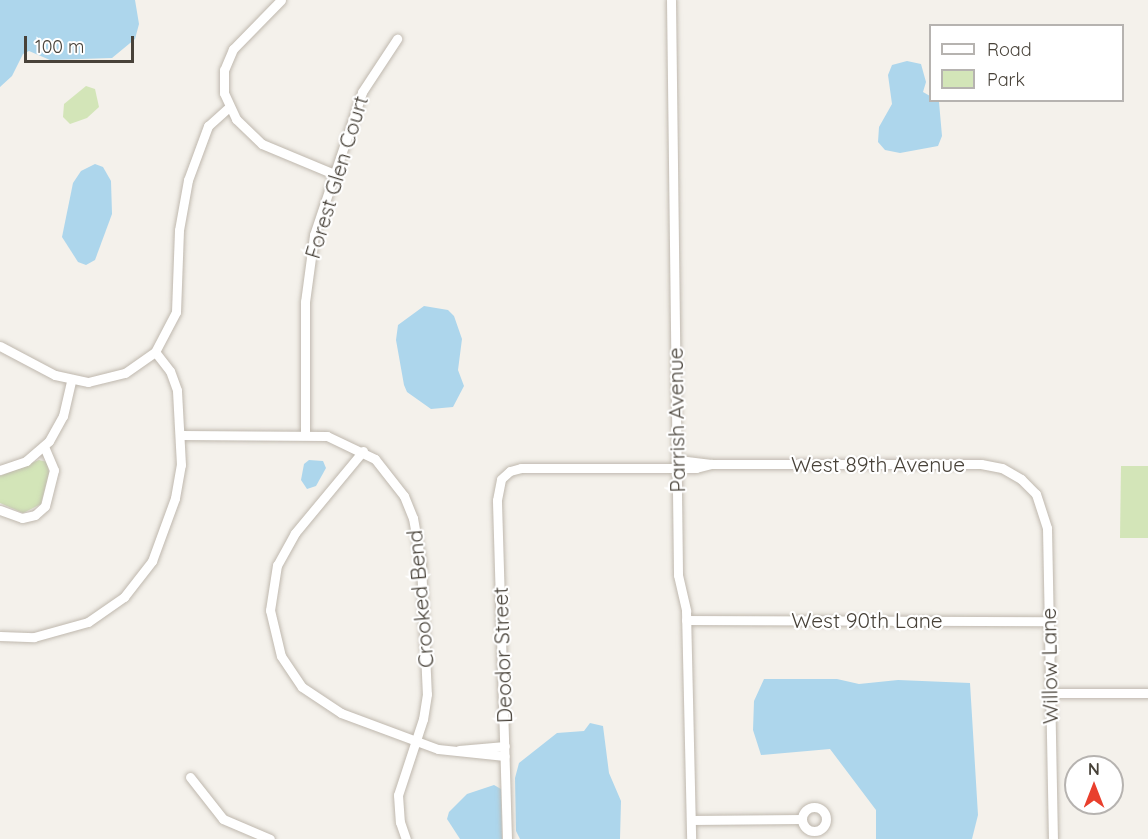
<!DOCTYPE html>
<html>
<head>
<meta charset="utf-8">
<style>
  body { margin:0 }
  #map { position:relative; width:1148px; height:839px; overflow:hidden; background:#f4f1eb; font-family:Quicksand,sans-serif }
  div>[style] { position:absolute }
  .green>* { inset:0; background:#d3e5b8 }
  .water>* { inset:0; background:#add6ec }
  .roads { filter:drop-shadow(0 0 2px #bfb8ae) drop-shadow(0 0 2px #bfb8ae) }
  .street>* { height:9px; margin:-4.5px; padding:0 4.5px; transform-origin:4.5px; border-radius:4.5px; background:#fff }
  .street>.ring { margin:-4.5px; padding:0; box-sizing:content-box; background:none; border:9px solid #fff; border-radius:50% }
  span { translate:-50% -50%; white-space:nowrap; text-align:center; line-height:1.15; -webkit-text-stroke:4.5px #fff; paint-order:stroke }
  .street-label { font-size:21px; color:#484239 }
  .legend { position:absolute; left:929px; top:24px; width:195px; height:78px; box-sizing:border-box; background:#fff; border:2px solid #b6b3b0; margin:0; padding:8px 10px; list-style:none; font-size:18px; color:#484239 }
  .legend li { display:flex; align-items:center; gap:12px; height:30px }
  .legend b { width:30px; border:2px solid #b6b3b0 }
  .north { position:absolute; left:1064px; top:755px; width:60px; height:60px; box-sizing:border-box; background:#fff; border:2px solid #b6b3b0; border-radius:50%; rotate:0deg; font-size:16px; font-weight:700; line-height:24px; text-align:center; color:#484239 }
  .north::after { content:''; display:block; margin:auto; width:21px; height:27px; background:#e93f2d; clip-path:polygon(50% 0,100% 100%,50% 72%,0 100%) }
  .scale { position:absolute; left:24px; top:36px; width:110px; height:27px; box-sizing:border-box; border:3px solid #484239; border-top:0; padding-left:8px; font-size:18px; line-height:21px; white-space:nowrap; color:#484239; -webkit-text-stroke:4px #fff; paint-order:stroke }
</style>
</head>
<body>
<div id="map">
  <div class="green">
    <i style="clip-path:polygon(86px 86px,95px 89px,99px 107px,87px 118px,70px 124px,63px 117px,64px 104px)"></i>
    <i style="clip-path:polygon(39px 460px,47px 462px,49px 473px,41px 504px,23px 513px,0 503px,0 476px)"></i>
    <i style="clip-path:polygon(1121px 466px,1148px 466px,1148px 538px,1120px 538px)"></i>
  </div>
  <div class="water">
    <i style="clip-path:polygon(0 0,135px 0,139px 24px,135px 39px,112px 58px,50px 60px,29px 51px,23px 54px,12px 76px,0 87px)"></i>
    <i style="clip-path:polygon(907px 61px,921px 64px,926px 82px,923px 92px,930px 96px,930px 100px,939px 102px,942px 136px,938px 146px,900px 153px,885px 150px,878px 142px,879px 127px,892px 104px,888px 75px,892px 65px)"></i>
    <i style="clip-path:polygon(95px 164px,103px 167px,111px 181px,112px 214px,95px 260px,86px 265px,78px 262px,62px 237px,73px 183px,81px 171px)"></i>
    <i style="clip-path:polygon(424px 306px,448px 310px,454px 316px,462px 339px,458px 370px,464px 386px,453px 407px,431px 409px,407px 392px,404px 385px,396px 340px,398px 325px)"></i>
    <i style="clip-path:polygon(309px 460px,323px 461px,326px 468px,316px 486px,307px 489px,301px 480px,304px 464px)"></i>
    <i style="clip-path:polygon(764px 679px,837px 679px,859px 684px,898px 680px,970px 683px,978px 815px,972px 839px,876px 839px,876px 810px,830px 749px,761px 755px,753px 730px,754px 701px)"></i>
    <i style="clip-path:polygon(590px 723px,603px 726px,609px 773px,621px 801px,620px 839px,520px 839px,516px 831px,515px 778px,519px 763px,557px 733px,584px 731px)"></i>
    <i style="clip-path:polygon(494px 785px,501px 789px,502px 839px,460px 839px,447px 819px,449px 812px,467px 794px)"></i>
  </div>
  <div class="roads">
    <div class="street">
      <i style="left:281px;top:0;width:69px;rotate:134.4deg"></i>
      <i style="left:233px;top:49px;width:23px;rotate:113deg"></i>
      <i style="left:224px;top:70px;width:23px;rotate:90deg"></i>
      <i style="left:224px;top:93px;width:29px;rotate:65deg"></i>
      <i style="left:236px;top:119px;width:36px;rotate:44deg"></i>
      <i style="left:262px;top:144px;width:78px;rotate:22.6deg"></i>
      <i style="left:671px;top:0;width:575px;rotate:89.3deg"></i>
      <i style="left:678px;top:575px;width:37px;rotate:77deg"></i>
      <i style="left:686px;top:611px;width:228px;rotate:88.7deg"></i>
      <i style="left:0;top:346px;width:62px;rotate:27.8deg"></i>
      <i style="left:55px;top:375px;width:34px;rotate:12deg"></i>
      <i style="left:88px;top:382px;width:38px;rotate:-14deg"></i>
      <i style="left:125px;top:373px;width:37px;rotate:-35deg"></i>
      <i style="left:155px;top:352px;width:45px;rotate:-62.3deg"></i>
      <i style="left:176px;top:312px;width:82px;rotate:-87.9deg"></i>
      <i style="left:179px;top:230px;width:51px;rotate:-79.8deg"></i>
      <i style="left:188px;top:180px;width:58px;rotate:-69.7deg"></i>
      <i style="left:208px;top:126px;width:28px;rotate:-42deg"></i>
      <i style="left:305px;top:433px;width:131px;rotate:-90deg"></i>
      <i style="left:305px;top:302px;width:68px;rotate:-82.3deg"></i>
      <i style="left:314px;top:235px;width:151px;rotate:-71.4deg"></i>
      <i style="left:362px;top:92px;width:64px;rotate:-56.6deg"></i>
      <i style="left:180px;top:435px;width:147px;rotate:0.4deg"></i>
      <i style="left:327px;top:436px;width:53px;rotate:25.6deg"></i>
      <i style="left:375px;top:459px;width:47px;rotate:51.9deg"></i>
      <i style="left:404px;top:496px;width:24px;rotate:68deg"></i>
      <i style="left:413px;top:518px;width:47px;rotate:80.1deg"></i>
      <i style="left:421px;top:564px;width:130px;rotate:87.4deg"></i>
      <i style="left:427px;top:694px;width:25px;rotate:99deg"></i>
      <i style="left:423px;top:719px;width:80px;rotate:108.2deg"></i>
      <i style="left:398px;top:795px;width:27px;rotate:86deg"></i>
      <i style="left:400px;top:822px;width:18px;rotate:71deg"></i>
      <i style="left:363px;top:451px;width:107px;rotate:129.7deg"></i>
      <i style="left:295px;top:533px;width:37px;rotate:119deg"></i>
      <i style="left:277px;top:565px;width:46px;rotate:98.8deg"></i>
      <i style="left:270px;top:610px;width:47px;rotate:76.6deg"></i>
      <i style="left:281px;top:656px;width:37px;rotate:56deg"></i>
      <i style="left:302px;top:687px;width:47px;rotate:33.7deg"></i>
      <i style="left:341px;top:713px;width:103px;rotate:20.4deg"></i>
      <i style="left:438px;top:749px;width:67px;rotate:6deg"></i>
      <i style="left:711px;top:464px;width:270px"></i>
      <i style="left:981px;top:464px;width:21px;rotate:11deg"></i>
      <i style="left:1002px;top:468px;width:22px;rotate:30deg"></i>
      <i style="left:1021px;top:479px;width:21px;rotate:45deg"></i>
      <i style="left:1036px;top:494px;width:36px;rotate:72deg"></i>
      <i style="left:1047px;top:528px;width:311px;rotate:88.9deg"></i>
      <i style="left:0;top:470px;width:28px;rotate:-19deg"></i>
      <i style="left:26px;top:461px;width:30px;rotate:-41deg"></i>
      <i style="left:49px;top:441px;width:29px;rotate:-61deg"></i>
      <i style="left:63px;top:416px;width:37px;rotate:-77deg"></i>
      <i style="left:0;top:510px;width:23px;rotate:20deg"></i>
      <i style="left:22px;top:518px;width:13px;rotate:-13deg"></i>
      <i style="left:35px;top:515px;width:13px;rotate:-42deg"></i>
      <i style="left:45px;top:506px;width:37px;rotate:-76deg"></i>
      <i style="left:54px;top:470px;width:25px;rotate:-113deg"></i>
      <i style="left:686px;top:620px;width:362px;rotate:0.2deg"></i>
      <i style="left:0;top:636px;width:34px;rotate:2deg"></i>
      <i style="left:34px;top:637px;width:56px;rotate:-15.5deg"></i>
      <i style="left:88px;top:622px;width:44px;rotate:-34.8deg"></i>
      <i style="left:124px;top:597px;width:46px;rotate:-52.1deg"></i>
      <i style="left:152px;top:561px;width:67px;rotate:-69.9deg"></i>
      <i style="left:175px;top:498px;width:34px;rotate:-80deg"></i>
      <i style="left:181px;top:465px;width:75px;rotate:-93.1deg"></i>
      <i style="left:177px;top:390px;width:20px;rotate:-110deg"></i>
      <i style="left:170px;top:371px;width:24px;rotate:-128deg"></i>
      <i style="left:1050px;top:693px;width:98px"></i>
      <i style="left:459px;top:750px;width:46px;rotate:-5deg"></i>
      <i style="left:190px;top:777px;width:53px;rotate:51.8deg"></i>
      <i style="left:223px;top:819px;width:51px;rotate:23.1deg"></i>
      <i class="ring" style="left:802px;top:807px;width:15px;height:15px"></i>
      <i style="left:691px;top:820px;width:111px;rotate:-0.5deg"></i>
      <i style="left:507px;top:839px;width:339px;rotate:-91.7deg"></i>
      <i style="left:497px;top:500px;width:21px;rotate:-79deg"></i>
      <i style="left:501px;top:479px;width:12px;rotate:-42deg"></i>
      <i style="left:510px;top:471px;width:11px;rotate:-15deg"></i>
      <i style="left:521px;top:468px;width:175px"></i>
      <i style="left:696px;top:468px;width:16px;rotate:-15deg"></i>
      <i style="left:711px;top:464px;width:35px;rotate:-173deg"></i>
    </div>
  </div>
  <div class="street-label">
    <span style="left:336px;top:177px;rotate:-73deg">Forest Glen Court</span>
    <span style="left:676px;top:420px;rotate:-91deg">Parrish Avenue</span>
    <span style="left:878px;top:464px">West 89th Avenue</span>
    <span style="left:420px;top:599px;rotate:-95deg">Crooked Bend</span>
    <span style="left:867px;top:620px">West 90th Lane</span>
    <span style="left:502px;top:655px;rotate:-92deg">Deodor Street</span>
    <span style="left:1049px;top:666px;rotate:-91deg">Willow Lane</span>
  </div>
  <ul class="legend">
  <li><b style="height:8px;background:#fff"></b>Road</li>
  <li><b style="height:16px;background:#d3e5b8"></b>Park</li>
  </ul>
  <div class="north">N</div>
  <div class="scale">100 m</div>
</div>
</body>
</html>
